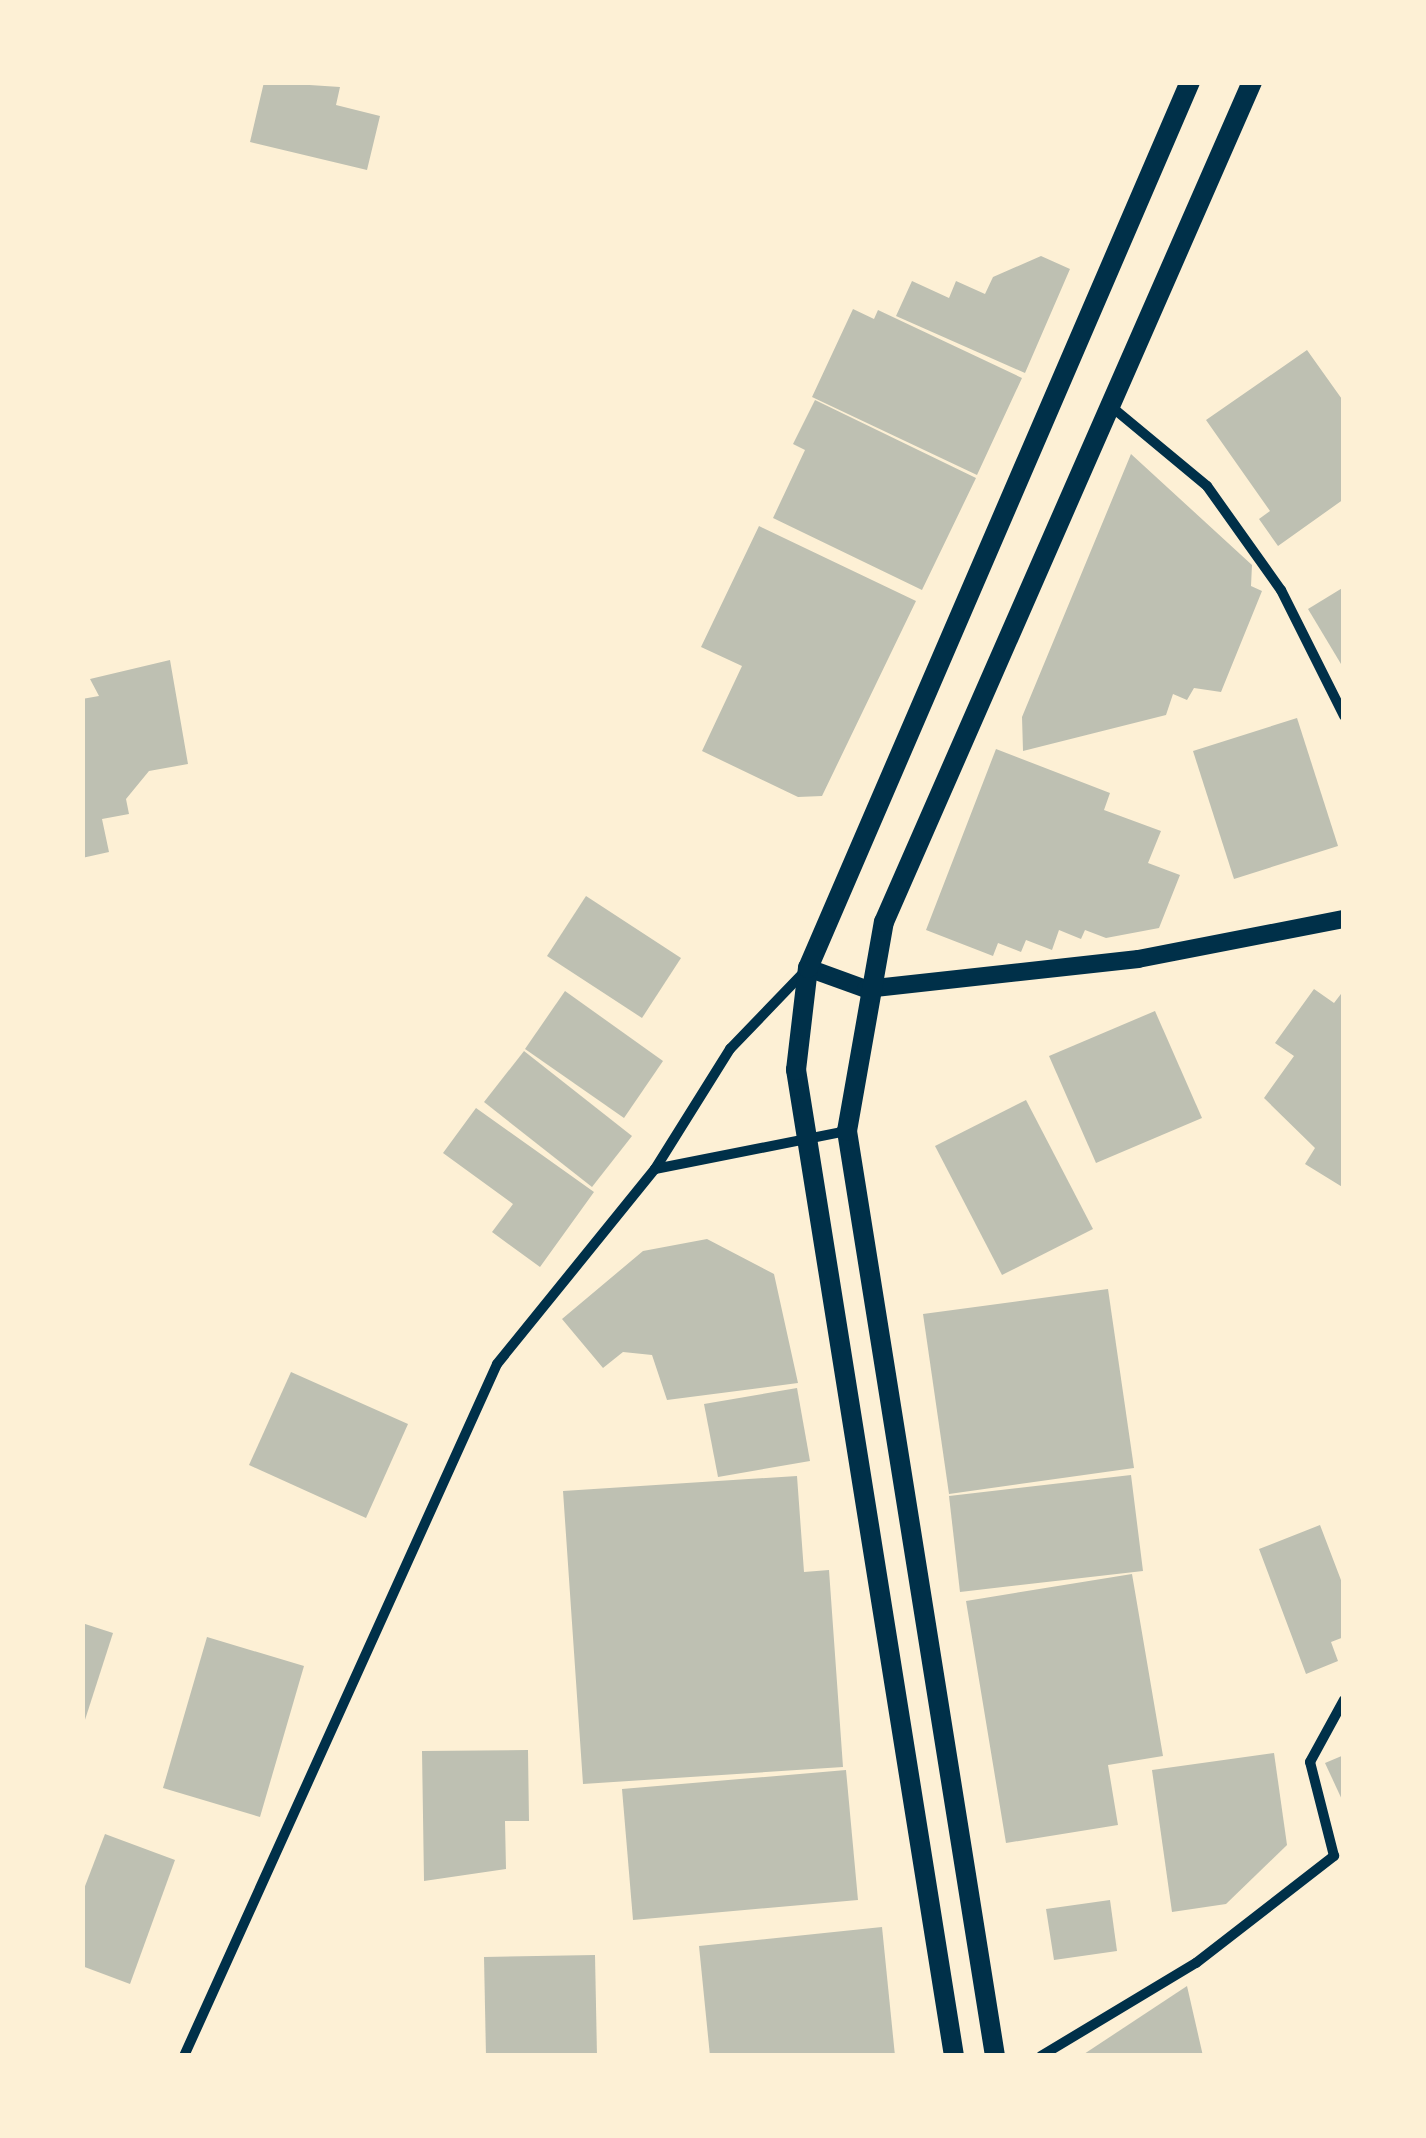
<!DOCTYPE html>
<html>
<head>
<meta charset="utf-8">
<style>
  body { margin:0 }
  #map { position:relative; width:1426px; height:2138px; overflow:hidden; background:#fdf0d5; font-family:Raleway,sans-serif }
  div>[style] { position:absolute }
  .building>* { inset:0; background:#bec0b2 }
  .minor>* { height:10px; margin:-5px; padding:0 5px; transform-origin:5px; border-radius:5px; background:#003049 }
  .tertiary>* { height:18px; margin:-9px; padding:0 9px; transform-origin:9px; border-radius:9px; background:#003049 }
  .secondary>* { height:20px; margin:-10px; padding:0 10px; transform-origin:10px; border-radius:10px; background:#003049 }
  span { translate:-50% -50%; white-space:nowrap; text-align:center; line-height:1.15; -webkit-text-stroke:9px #fdf0d5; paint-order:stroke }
  .frame { position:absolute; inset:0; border:85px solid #fdf0d5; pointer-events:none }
</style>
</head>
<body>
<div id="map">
  <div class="building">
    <i style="clip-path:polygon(264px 82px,340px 87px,336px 105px,380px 116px,367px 170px,250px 142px)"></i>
    <i style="clip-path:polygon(1041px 256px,1070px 269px,1025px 373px,896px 316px,912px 281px,949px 298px,956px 281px,985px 294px,993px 277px)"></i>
    <i style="clip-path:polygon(853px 309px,874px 319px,878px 310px,1022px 378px,977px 475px,812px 397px)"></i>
    <i style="clip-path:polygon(1307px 350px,1344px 402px,1344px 499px,1278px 546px,1259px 519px,1270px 511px,1206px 420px)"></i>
    <i style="clip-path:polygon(815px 400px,976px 478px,922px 590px,773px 518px,805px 450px,793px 444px)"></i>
    <i style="clip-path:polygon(1131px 454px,1252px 565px,1251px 586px,1262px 591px,1221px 692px,1194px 688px,1187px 700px,1173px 694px,1166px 715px,1023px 751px,1022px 717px)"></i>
    <i style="clip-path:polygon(759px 526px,916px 601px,822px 796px,798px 797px,702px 751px,742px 666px,701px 647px)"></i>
    <i style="clip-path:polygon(1344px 587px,1344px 669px,1308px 609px)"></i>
    <i style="clip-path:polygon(170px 660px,188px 764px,149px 771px,126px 799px,129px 814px,102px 819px,109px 852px,82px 858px,82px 699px,99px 696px,90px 679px)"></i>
    <i style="clip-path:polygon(1297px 718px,1338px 846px,1234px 879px,1193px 751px)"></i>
    <i style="clip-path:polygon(996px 749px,1110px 793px,1104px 810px,1161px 831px,1148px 863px,1180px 875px,1159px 928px,1106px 938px,1085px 930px,1081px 939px,1059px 930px,1052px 950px,1026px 940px,1021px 952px,998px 943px,993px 956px,926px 930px)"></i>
    <i style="clip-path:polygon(586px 896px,681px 958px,642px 1018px,547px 956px)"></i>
    <i style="clip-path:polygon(1314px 989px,1334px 1003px,1344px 990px,1344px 1188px,1305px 1164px,1315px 1148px,1264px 1098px,1294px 1056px,1275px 1043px)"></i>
    <i style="clip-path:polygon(565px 991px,663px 1061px,624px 1118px,525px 1049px)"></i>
    <i style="clip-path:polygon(1155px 1011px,1202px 1118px,1096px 1163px,1049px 1056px)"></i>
    <i style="clip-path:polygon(524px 1051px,632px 1136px,592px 1187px,484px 1102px)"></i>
    <i style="clip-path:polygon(1026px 1100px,1093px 1229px,1002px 1275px,935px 1146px)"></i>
    <i style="clip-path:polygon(476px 1108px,594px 1192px,540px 1267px,492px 1232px,513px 1204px,443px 1153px)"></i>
    <i style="clip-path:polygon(707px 1239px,774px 1274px,798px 1383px,667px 1400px,652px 1355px,623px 1352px,603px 1368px,562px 1319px,643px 1251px)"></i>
    <i style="clip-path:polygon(1108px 1289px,1134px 1468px,949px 1494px,923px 1314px)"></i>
    <i style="clip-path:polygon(291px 1372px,408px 1424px,366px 1518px,249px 1465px)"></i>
    <i style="clip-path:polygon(797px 1388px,810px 1461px,718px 1477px,704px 1404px)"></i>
    <i style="clip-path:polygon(1131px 1475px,1143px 1571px,960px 1592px,949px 1496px)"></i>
    <i style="clip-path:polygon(797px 1476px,804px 1572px,829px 1570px,843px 1767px,583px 1784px,563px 1491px)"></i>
    <i style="clip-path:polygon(1320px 1525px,1344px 1588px,1344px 1637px,1331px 1642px,1338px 1661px,1306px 1674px,1259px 1549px)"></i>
    <i style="clip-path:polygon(1132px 1574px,1163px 1756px,1108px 1765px,1118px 1825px,1006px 1843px,966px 1601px)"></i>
    <i style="clip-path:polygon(82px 1623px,113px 1633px,83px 1726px,82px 1726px)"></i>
    <i style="clip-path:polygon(207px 1637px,304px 1666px,260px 1817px,163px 1788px)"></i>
    <i style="clip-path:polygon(528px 1750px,529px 1821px,505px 1821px,506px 1869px,424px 1881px,422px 1751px)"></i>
    <i style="clip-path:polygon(1274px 1753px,1287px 1845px,1226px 1904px,1172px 1912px,1152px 1770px)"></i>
    <i style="clip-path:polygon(1344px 1755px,1344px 1804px,1325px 1763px)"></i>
    <i style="clip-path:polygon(846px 1770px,858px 1900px,633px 1920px,622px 1789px)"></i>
    <i style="clip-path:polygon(105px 1834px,175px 1860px,130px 1984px,82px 1966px,82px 1894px)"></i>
    <i style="clip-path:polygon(1110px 1900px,1117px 1951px,1054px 1960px,1046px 1909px)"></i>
    <i style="clip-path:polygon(882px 1927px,895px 2056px,710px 2056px,699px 1946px)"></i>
    <i style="clip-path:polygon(595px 1955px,597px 2056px,486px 2056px,484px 1957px)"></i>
    <i style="clip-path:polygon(1187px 1986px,1203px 2056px,1081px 2056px)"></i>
  </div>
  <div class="minor">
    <i style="left:1113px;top:408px;width:122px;rotate:39.7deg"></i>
    <i style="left:1207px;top:486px;width:128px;rotate:54.6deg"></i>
    <i style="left:1281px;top:590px;width:141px;rotate:63.4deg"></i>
    <i style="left:655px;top:1169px;width:196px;rotate:-11.2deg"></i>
    <i style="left:184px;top:2056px;width:759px;rotate:-65.66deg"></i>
    <i style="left:497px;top:1364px;width:251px;rotate:-51deg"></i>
    <i style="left:655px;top:1169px;width:142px;rotate:-58deg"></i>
    <i style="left:730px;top:1049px;width:107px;rotate:-46.1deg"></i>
    <i style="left:1041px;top:2056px;width:181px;rotate:-31deg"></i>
    <i style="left:1196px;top:1963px;width:175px;rotate:-37.8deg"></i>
    <i style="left:1334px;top:1856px;width:97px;rotate:-104.3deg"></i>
    <i style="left:1310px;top:1762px;width:71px;rotate:-61.3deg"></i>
  </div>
  <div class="tertiary">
    <i style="left:808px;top:968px;width:62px;rotate:19.9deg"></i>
    <i style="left:866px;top:989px;width:274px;rotate:-6.3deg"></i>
    <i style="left:1138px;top:959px;width:210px;rotate:-11deg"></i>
  </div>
  <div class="secondary">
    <i style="left:954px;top:2056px;width:999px;rotate:-99.1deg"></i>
    <i style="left:796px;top:1070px;width:103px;rotate:-83.3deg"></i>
    <i style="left:808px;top:968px;width:965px;rotate:-66.68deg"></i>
    <i style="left:995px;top:2056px;width:937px;rotate:-99.09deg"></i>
    <i style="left:847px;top:1131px;width:212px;rotate:-80deg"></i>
    <i style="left:884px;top:922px;width:917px;rotate:-66.34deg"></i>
  </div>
  <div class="frame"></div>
</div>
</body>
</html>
